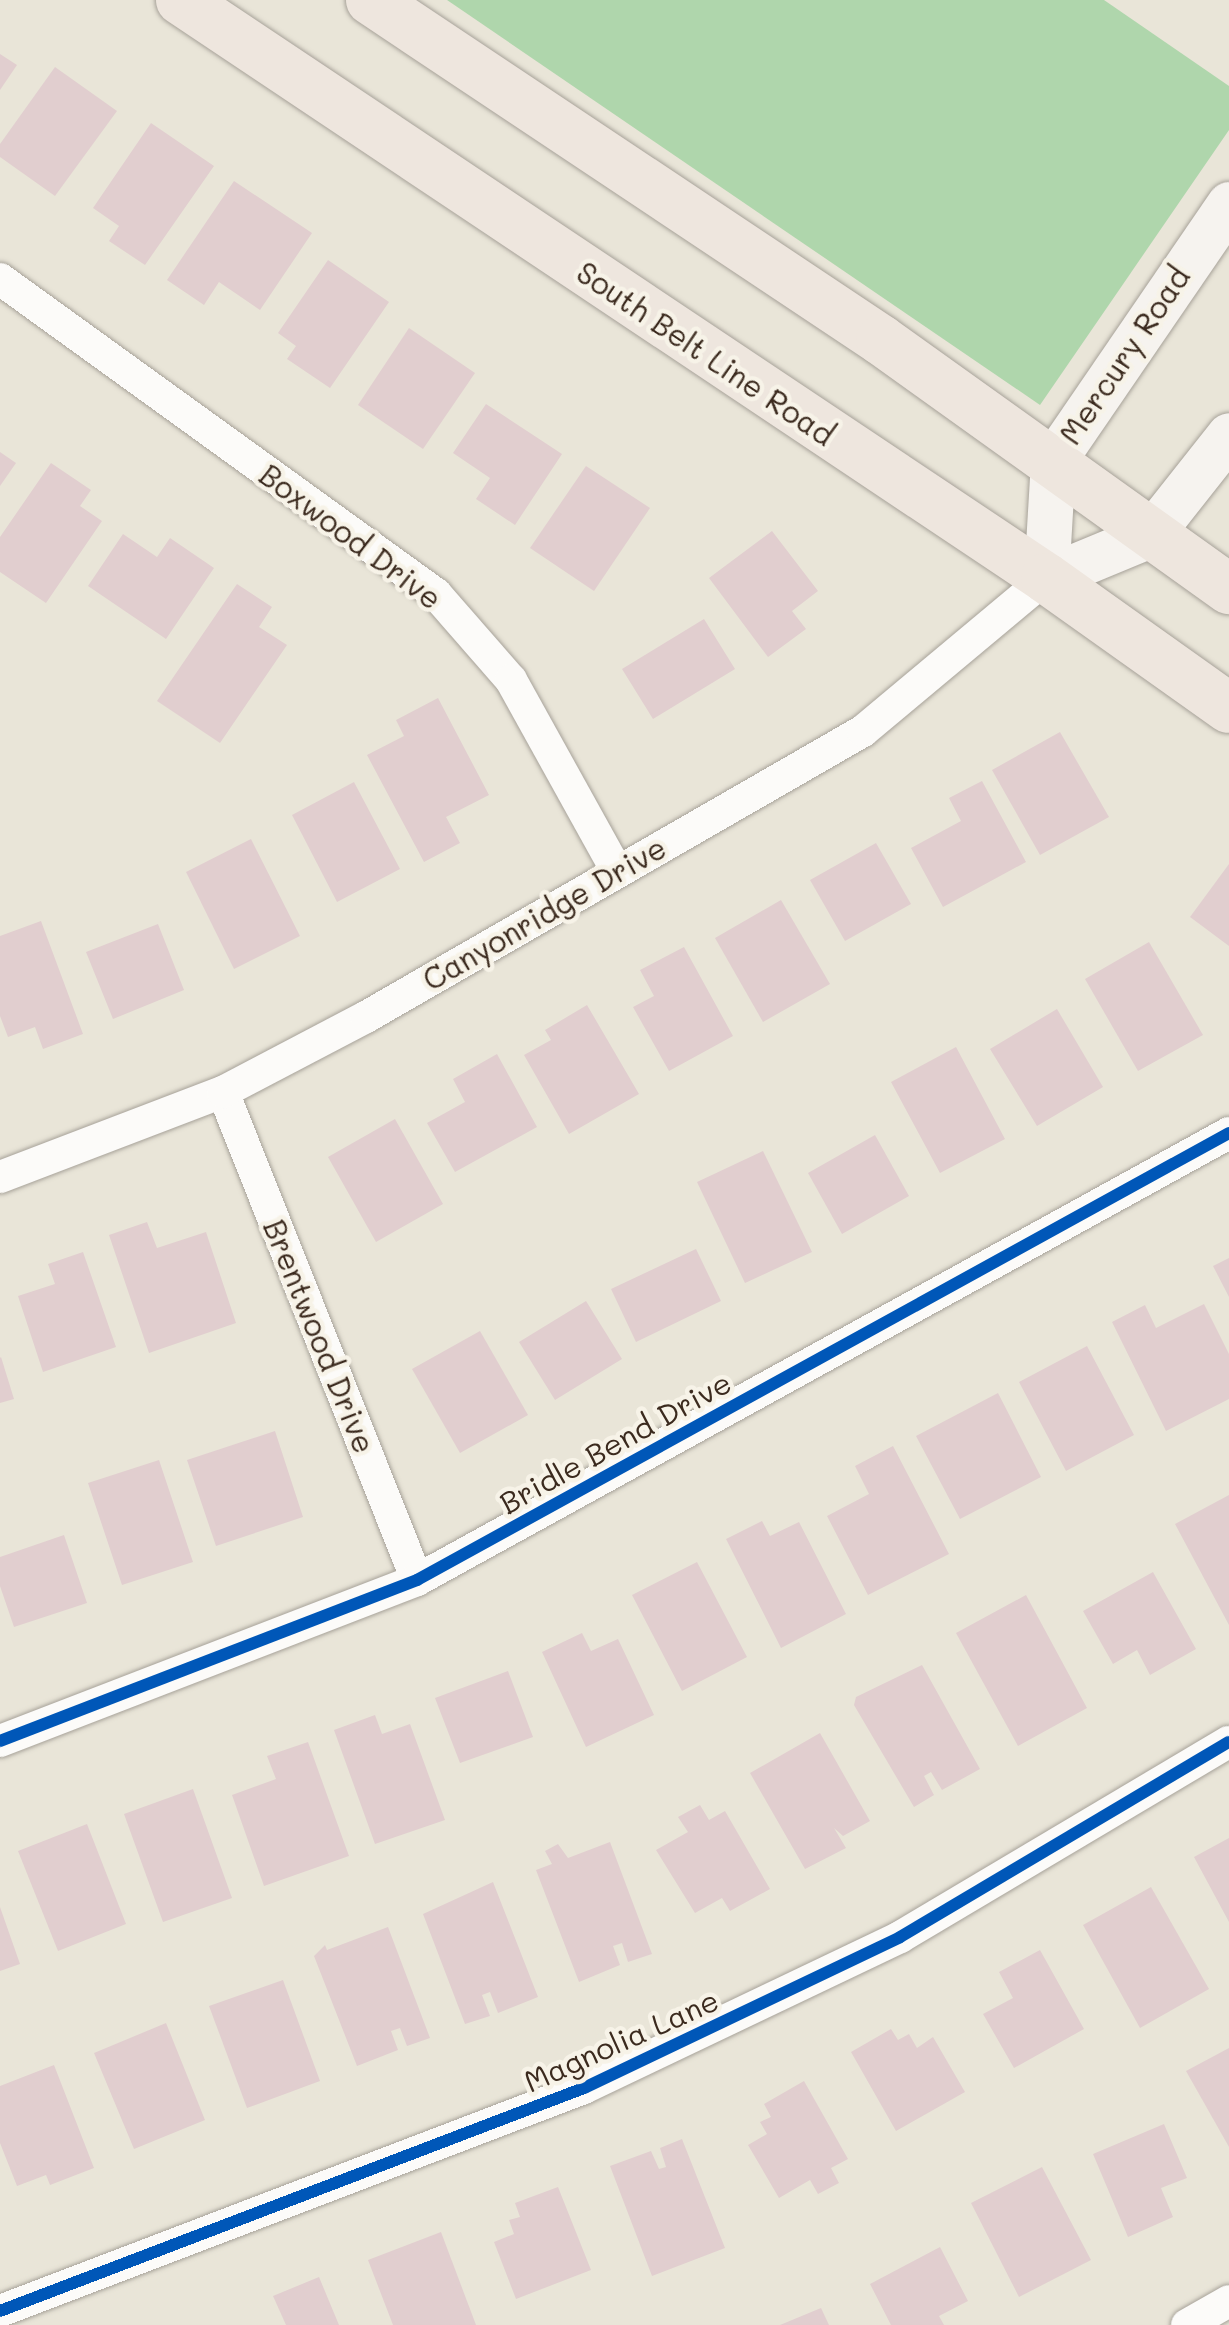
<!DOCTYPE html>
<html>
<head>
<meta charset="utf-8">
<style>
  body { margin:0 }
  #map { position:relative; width:1229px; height:2325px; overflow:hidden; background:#e9e5d8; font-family:Mali,sans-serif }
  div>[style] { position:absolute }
  .green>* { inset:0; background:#afd6ac }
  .building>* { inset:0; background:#e1cecf }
  .roads { filter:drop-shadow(0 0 2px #a7a299) drop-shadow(0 0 2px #a7a299) }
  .street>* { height:32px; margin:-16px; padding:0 16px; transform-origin:16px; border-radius:16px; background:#fcfbf9 }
  .secondary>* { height:45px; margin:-22.5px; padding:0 22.5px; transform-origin:22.5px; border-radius:22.5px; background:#f6f3ef }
  .primary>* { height:50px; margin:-25px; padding:0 25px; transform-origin:25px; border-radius:25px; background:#eee6de }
  .cycleway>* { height:12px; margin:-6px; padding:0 6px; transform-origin:6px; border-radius:6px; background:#0057b8 }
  span { translate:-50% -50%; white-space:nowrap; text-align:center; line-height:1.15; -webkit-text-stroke:9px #f7f3e8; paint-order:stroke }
  .street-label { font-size:30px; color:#3b2a1e }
</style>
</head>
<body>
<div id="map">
  <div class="green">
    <i style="clip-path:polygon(447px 0,1104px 0,1229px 86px,1229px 130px,1040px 405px)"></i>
  </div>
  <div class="building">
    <i style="clip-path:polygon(0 54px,17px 65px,0 90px)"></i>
    <i style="clip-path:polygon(55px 67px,117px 111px,55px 196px,0 157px,0 144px)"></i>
    <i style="clip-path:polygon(151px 123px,214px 166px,145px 265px,109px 241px,119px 226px,93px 208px)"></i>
    <i style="clip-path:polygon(234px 181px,312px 233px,260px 310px,219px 282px,204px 305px,167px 280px)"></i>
    <i style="clip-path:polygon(328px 260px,389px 302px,330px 388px,287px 359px,296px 346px,278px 333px)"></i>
    <i style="clip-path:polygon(409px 328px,475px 373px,423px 449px,358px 405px)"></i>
    <i style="clip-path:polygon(486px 404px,562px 454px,515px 525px,476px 499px,490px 478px,453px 453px)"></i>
    <i style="clip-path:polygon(0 452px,16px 463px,0 486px)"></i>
    <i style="clip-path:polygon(51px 463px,91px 490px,80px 506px,102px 521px,46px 603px,0 572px,0 537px)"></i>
    <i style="clip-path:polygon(586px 466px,650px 508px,594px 591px,530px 548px)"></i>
    <i style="clip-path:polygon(772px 531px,818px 591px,792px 611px,806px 629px,768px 657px,709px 578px)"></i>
    <i style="clip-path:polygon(123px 534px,157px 557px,170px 538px,214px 568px,166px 639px,88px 586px)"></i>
    <i style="clip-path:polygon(237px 584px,272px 607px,259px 627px,287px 645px,220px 743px,157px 701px)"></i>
    <i style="clip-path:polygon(704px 619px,735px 669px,653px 719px,622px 669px)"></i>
    <i style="clip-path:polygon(438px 698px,489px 795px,446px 817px,460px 843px,424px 862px,367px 755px,404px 736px,396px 720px)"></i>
    <i style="clip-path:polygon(1060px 732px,1109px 817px,1040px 855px,992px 770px)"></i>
    <i style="clip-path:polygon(982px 781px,1026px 862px,943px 907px,911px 848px,961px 821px,949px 798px)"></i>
    <i style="clip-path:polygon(354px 782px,400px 869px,337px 902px,292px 815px)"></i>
    <i style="clip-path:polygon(251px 839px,300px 936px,234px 969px,186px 872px)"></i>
    <i style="clip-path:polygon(876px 843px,911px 904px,845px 941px,810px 880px)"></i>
    <i style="clip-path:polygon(1229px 864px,1229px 946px,1190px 917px)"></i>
    <i style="clip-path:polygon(781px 900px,830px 984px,763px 1022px,715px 938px)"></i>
    <i style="clip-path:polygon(41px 921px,83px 1034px,43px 1049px,35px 1027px,8px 1037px,0 1016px,0 936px)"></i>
    <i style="clip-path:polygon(158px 924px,184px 990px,113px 1019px,86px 952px)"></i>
    <i style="clip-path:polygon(1149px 942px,1203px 1035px,1138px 1071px,1085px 979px)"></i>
    <i style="clip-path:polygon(684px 947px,733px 1036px,669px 1071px,633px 1007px,654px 996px,640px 970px)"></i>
    <i style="clip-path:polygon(587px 1005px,639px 1094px,569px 1134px,524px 1055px,551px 1040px,545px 1030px)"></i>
    <i style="clip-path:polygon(1057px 1009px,1103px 1087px,1037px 1126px,990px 1049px)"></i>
    <i style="clip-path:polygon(956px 1047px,1005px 1139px,940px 1173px,891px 1082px)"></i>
    <i style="clip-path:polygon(497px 1054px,537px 1127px,455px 1172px,427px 1123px,465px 1102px,453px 1079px)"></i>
    <i style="clip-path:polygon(395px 1119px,443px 1204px,376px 1242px,328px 1157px)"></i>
    <i style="clip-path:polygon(875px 1135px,909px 1196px,842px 1234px,808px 1173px)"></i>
    <i style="clip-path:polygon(763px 1151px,812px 1252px,745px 1283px,697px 1182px)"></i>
    <i style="clip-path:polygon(147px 1222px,157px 1248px,206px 1232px,236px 1323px,149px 1353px,109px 1235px)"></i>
    <i style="clip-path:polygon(696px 1249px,721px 1301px,636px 1342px,611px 1289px)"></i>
    <i style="clip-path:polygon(83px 1252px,116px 1347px,43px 1372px,18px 1296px,55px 1284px,48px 1264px)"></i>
    <i style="clip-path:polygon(1229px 1258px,1229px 1297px,1213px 1266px)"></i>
    <i style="clip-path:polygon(586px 1301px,622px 1359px,555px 1400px,519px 1342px)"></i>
    <i style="clip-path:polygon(1204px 1304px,1229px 1354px,1229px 1399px,1166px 1431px,1112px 1322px,1145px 1305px,1156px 1328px)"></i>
    <i style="clip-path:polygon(480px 1331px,528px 1415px,460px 1453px,412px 1369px)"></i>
    <i style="clip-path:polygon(1087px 1346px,1134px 1435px,1066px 1471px,1019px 1382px)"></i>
    <i style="clip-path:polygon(1px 1357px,14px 1399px,0 1403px,0 1358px)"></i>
    <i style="clip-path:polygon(998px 1393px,1041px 1477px,960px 1519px,916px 1436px)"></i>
    <i style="clip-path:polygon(275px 1431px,303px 1517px,216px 1546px,187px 1460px)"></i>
    <i style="clip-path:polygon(893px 1446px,949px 1554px,868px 1595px,827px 1516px,869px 1494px,855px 1466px)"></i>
    <i style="clip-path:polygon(159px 1460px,193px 1562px,122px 1585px,88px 1483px)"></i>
    <i style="clip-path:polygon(1229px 1495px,1229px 1625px,1175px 1524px)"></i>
    <i style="clip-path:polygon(762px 1521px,770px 1536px,799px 1522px,846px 1614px,781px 1648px,726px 1539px)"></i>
    <i style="clip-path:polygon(64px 1535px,87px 1603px,14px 1627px,0 1586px,0 1557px)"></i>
    <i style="clip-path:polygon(697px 1562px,747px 1657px,682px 1691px,632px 1595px)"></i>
    <i style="clip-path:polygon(1153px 1572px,1196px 1649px,1150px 1675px,1137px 1650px,1113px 1664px,1083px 1611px)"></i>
    <i style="clip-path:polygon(1026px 1595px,1087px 1708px,1018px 1746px,956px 1633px)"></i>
    <i style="clip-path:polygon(582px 1633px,591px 1651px,618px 1639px,654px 1715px,586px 1747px,542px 1652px)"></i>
    <i style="clip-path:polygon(922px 1665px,980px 1769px,942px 1790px,931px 1772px,924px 1776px,934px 1795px,914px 1807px,854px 1705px,856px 1697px)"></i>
    <i style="clip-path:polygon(508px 1671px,533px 1737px,460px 1763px,435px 1698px)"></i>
    <i style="clip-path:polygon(375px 1715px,382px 1734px,410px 1724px,445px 1820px,375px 1844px,334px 1730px)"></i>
    <i style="clip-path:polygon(820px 1733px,870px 1821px,843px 1836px,834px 1828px,846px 1848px,805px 1869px,750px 1773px)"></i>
    <i style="clip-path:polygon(308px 1742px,349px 1856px,264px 1886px,232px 1795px,276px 1779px,267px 1756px)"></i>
    <i style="clip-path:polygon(193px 1789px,232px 1898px,163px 1922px,124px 1814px)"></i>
    <i style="clip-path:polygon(700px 1805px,709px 1820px,725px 1811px,770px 1889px,730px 1911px,722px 1898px,695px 1913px,656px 1850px,688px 1832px,678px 1817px)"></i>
    <i style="clip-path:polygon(87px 1824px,126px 1924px,58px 1951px,18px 1851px)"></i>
    <i style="clip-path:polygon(1229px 1838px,1229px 1922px,1194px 1857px)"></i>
    <i style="clip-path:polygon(610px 1842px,652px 1954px,628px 1962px,622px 1943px,613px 1946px,620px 1965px,579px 1982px,536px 1870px,552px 1864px,545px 1851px,558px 1844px,568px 1858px)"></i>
    <i style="clip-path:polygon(493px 1882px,538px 1997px,498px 2013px,490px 1992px,482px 1995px,490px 2016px,465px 2024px,423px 1914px)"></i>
    <i style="clip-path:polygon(1151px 1887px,1209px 1989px,1140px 2028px,1083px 1925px)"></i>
    <i style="clip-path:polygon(0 1907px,20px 1964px,0 1971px)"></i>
    <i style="clip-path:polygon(388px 1927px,430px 2038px,407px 2046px,400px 2028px,391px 2031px,398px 2050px,357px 2066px,314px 1956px,325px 1945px,327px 1950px)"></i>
    <i style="clip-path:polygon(1040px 1950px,1084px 2029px,1014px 2068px,983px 2014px,1013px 1998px,999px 1972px)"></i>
    <i style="clip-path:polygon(283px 1980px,320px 2081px,247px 2108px,209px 2006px)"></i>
    <i style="clip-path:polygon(166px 2023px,205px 2120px,134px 2149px,94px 2053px)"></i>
    <i style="clip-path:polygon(891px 2029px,898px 2040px,909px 2034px,917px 2048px,933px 2037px,965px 2092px,896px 2131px,851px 2052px)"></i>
    <i style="clip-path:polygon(1229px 2048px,1229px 2147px,1186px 2071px)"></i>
    <i style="clip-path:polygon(54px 2065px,94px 2168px,50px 2185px,46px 2175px,17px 2186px,0 2143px,0 2086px)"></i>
    <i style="clip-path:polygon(804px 2081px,848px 2159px,831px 2168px,839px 2183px,818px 2194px,810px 2180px,779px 2198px,748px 2145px,767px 2134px,760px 2122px,771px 2117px,764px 2104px)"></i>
    <i style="clip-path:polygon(1164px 2124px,1187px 2178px,1161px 2188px,1173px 2217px,1128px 2237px,1093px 2154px)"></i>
    <i style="clip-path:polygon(682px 2139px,725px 2248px,652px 2276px,610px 2166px,651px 2151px,659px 2169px,666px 2167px,660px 2148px)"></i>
    <i style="clip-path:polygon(1042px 2167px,1091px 2260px,1019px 2297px,971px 2203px)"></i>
    <i style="clip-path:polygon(558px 2187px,591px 2270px,516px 2299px,494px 2242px,514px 2234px,509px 2220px,520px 2217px,515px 2203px)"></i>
    <i style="clip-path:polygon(441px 2232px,476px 2325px,393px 2325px,368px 2260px)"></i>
    <i style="clip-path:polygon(940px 2247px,968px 2301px,939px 2316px,944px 2325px,891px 2325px,870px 2284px)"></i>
    <i style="clip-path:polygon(319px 2277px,339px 2325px,286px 2325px,273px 2296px)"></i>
    <i style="clip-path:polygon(821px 2308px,829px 2325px,780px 2325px)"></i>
  </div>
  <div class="roads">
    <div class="street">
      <i style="left:0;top:279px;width:538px;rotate:35.85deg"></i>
      <i style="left:436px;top:594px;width:114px;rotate:48.9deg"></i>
      <i style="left:511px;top:680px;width:218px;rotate:61deg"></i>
      <i style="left:223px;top:1092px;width:525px;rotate:68.32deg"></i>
      <i style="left:0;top:1177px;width:239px;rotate:-20.9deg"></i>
      <i style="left:223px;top:1092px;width:161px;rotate:-27.7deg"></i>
      <i style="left:366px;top:1017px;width:573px;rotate:-29.92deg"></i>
      <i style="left:863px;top:731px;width:239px;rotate:-39.9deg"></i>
      <i style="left:0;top:1741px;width:447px;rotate:-21.1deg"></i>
      <i style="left:417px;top:1580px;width:927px;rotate:-28.83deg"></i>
      <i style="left:0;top:2311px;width:625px;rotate:-20.9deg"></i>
      <i style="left:584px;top:2088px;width:350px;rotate:-25.5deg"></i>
      <i style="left:900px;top:1937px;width:382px;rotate:-30.7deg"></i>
      <i style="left:1187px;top:2325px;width:48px;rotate:-29.7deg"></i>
    </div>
    <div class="secondary">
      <i style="left:1229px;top:204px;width:311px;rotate:124.4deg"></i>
      <i style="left:1053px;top:461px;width:117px;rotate:93.4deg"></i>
      <i style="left:1046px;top:578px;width:113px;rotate:-22.5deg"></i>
      <i style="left:1150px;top:535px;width:127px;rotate:-51.7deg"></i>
    </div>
    <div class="primary">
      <i style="left:181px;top:0;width:1040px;rotate:33.75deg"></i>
      <i style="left:1046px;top:578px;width:224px;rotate:35.4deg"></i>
      <i style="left:371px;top:0;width:613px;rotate:33.69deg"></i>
      <i style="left:881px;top:340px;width:428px;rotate:35.6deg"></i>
    </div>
  </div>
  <div class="cycleway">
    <i style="left:0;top:1741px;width:447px;rotate:-21.1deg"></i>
    <i style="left:417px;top:1580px;width:927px;rotate:-28.83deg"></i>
    <i style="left:0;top:2311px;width:625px;rotate:-20.9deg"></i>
    <i style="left:584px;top:2088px;width:350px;rotate:-25.5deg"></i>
    <i style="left:900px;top:1937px;width:382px;rotate:-30.7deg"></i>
  </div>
  <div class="street-label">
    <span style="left:706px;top:353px;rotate:34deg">South Belt Line Road</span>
    <span style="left:1124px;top:355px;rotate:-56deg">Mercury Road</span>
    <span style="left:351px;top:536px;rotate:37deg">Boxwood Drive</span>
    <span style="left:544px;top:913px;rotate:-30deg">Canyonridge Drive</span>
    <span style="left:320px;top:1336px;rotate:68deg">Brentwood Drive</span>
    <span style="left:615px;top:1442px;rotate:-29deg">Bridle Bend Drive</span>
    <span style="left:621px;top:2040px;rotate:-24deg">Magnolia Lane</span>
  </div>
</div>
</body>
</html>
